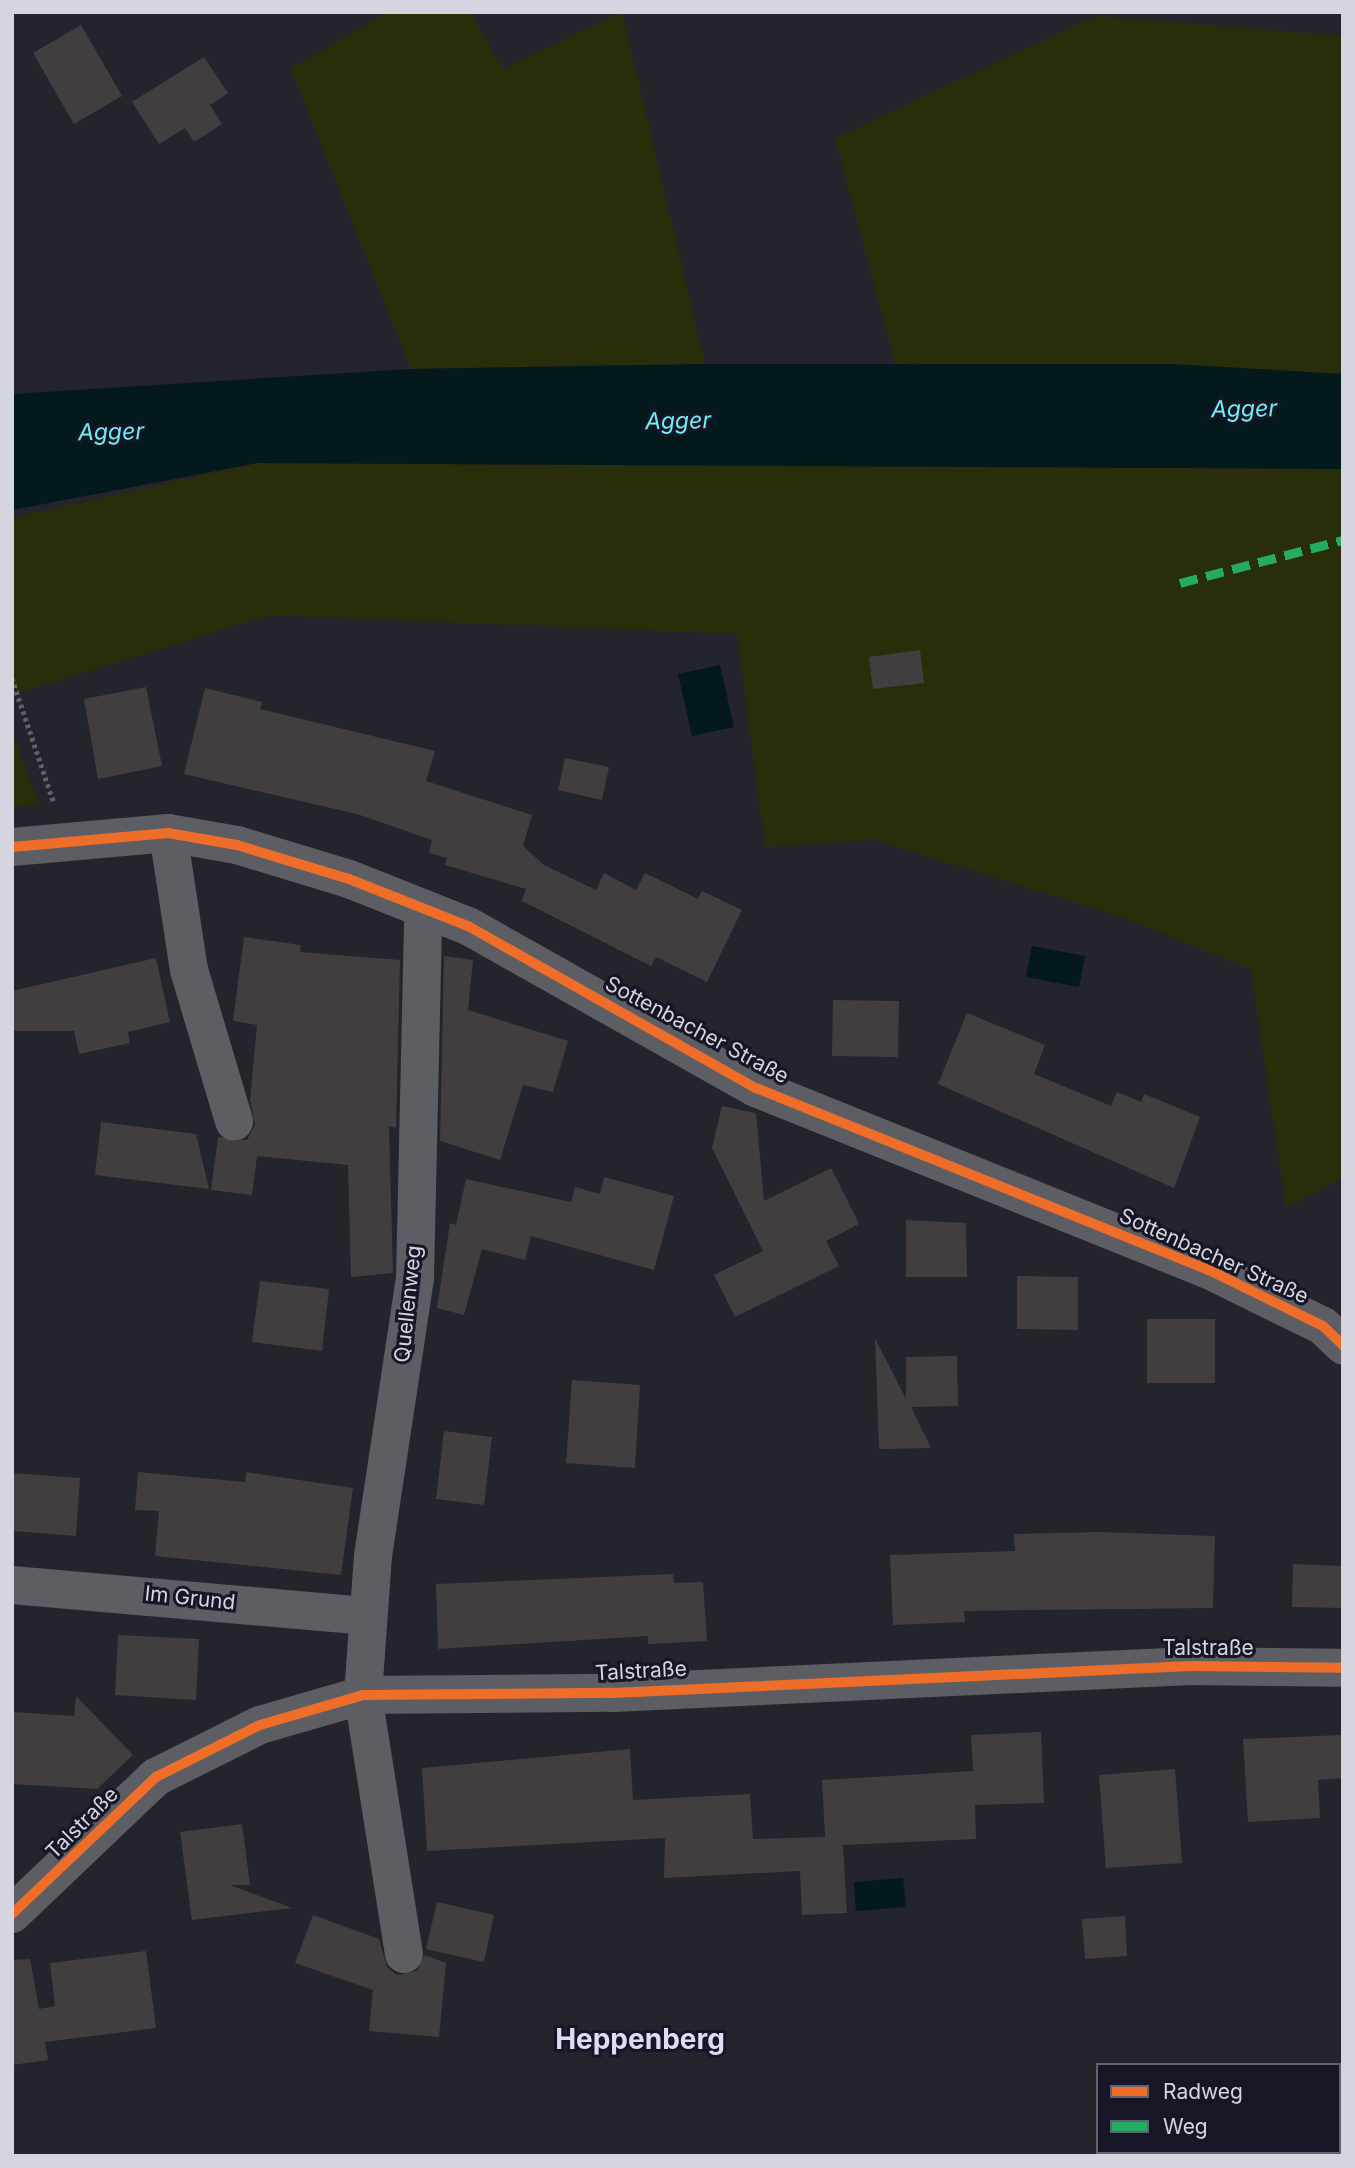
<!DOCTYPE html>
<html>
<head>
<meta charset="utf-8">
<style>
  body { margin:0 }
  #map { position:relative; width:1355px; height:2168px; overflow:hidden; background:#24242c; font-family:Inter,sans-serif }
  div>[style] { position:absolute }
  .green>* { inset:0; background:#292e0a }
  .water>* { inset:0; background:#03191b }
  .building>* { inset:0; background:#423e40 }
  .path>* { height:4.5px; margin-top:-2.25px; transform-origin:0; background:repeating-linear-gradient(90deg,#606066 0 3.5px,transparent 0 7px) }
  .minor>* { height:38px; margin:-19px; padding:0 19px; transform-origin:19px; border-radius:19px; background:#5d5d64 }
  .quiet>* { height:9px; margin-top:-4.5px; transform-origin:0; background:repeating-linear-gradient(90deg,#26ab63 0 18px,transparent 0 27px) }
  .cycleway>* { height:10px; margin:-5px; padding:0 5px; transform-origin:5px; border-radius:5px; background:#ee6e29 }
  span { translate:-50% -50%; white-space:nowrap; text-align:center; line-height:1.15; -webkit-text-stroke:6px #171626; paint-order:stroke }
  .street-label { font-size:21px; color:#d5d5e0 }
  .water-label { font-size:23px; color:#6eeff2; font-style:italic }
  .district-label { font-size:28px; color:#dddcf3; font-weight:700 }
  .frame { position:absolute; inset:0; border:14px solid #d5d5e0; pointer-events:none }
  .legend { position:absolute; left:1096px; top:2063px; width:245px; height:91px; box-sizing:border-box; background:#171626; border:2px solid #636270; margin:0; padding:9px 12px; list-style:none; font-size:21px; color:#d5d5e0 }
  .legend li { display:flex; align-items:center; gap:14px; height:35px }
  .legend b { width:35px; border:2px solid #636270 }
</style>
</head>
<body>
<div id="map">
  <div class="green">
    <i style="clip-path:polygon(388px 12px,470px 12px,503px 69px,622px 12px,705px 364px,411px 369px,291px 69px)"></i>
    <i style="clip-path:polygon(1096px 16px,1343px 36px,1343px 374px,1172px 364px,895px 363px,835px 138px)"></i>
    <i style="clip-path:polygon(257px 463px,1343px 469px,1343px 1178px,1286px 1208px,1251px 970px,1125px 918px,874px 840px,765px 847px,737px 634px,270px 615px,12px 695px,12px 518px)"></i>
    <i style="clip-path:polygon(12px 732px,39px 805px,12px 807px)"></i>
  </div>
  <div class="water">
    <i style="clip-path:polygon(705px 364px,1172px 364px,1343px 374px,1343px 469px,257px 463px,12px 510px,12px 394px,411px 369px)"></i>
    <i style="clip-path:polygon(720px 665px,734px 727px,692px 736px,678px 674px)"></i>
    <i style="clip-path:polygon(1032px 946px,1085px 956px,1079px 987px,1026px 977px)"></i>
    <i style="clip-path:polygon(903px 1878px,906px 1907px,856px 1911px,854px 1882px)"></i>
  </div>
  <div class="building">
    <i style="clip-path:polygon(81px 25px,122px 96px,74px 124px,33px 53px)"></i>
    <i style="clip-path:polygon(204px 57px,228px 93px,210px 105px,222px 124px,194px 142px,185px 128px,159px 144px,132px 102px)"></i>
    <i style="clip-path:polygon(920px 650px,924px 683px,873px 689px,869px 657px)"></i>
    <i style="clip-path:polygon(146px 687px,162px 766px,98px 779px,84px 699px)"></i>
    <i style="clip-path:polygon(205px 688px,262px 702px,260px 709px,435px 751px,426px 781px,532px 815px,523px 846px,544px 865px,596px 890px,604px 873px,636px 890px,645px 873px,698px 899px,702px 891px,742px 910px,707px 982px,656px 957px,651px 966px,522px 901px,526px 889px,445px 865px,447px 858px,429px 853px,432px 840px,357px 814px,184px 774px)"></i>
    <i style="clip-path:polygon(565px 758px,609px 767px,602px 800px,558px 790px)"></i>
    <i style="clip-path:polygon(244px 937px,301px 945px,300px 952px,400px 960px,396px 1128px,389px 1126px,393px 1273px,351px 1277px,348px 1165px,257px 1156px,252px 1195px,211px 1190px,218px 1137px,247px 1140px,255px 1125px,250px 1100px,257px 1025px,233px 1021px)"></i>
    <i style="clip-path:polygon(444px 956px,473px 960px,468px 1010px,568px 1041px,553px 1092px,523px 1085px,500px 1160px,440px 1141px)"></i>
    <i style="clip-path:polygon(156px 958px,170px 1022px,128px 1032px,130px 1043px,79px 1054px,74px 1031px,12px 1031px,12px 991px)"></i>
    <i style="clip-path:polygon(833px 1000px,899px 1001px,898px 1057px,832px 1056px)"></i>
    <i style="clip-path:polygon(967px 1013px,1045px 1045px,1034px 1074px,1111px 1106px,1117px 1092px,1141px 1102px,1144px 1094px,1200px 1117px,1174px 1188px,938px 1084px)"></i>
    <i style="clip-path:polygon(722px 1106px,756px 1113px,764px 1201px,831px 1168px,859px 1224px,826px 1241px,839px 1266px,735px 1317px,714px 1275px,763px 1251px,712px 1148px)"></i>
    <i style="clip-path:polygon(101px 1122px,196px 1134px,209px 1189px,95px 1175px)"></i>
    <i style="clip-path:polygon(604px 1177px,674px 1196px,654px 1270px,531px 1236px,525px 1260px,482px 1249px,464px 1315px,437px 1308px,450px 1223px,456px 1225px,466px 1179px,571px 1202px,575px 1187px,600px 1194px)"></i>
    <i style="clip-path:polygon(906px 1220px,966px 1223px,967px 1277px,906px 1277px)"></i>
    <i style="clip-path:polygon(1017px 1276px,1078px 1277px,1078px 1330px,1017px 1329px)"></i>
    <i style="clip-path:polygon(260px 1281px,329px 1289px,322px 1351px,252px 1342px)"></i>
    <i style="clip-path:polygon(1147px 1319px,1215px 1319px,1215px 1383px,1147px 1383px)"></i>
    <i style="clip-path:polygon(875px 1338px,906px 1399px,906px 1357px,957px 1356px,958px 1406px,911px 1407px,931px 1448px,879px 1449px)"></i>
    <i style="clip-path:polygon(572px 1380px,640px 1385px,635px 1468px,566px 1463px)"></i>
    <i style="clip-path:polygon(444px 1431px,492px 1437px,484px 1505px,436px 1499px)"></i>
    <i style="clip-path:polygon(138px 1472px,245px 1482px,246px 1472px,353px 1488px,341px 1575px,155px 1556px,159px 1511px,135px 1510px)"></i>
    <i style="clip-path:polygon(12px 1473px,80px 1478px,76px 1536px,12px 1531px)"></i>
    <i style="clip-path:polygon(1099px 1532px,1215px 1536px,1213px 1608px,964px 1611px,965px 1622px,893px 1625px,890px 1555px,1015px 1551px,1014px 1534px)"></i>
    <i style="clip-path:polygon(1293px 1564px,1343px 1566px,1343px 1608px,1292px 1607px)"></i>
    <i style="clip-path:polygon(673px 1574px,674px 1583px,703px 1582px,707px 1641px,648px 1644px,648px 1636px,438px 1649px,436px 1584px)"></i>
    <i style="clip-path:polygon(118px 1635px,199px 1639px,196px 1700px,115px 1695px)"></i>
    <i style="clip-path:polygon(76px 1696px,133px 1755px,97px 1789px,12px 1784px,12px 1712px,74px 1716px)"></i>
    <i style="clip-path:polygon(1041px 1732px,1044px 1803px,975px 1805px,976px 1839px,843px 1845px,847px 1913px,802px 1915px,800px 1871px,664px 1878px,665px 1838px,427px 1851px,422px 1768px,630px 1749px,633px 1800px,750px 1794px,753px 1839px,825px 1837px,822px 1780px,973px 1771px,971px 1735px)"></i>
    <i style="clip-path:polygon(1341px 1735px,1343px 1778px,1318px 1780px,1320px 1818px,1248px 1822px,1243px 1739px)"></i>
    <i style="clip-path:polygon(1175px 1769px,1182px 1863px,1106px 1868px,1099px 1775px)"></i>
    <i style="clip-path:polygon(242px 1824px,250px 1885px,230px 1885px,292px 1908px,192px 1920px,180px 1832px)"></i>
    <i style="clip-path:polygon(437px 1902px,494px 1915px,484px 1962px,426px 1949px)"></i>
    <i style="clip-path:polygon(313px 1915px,379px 1939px,387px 1967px,397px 1975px,417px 1971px,425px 1955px,446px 1963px,439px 2037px,369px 2031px,373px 1990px,295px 1963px)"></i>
    <i style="clip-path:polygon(1125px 1916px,1127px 1956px,1085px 1959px,1082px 1919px)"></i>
    <i style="clip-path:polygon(146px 1951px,156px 2028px,45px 2042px,48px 2060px,12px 2065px,12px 1960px,30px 1959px,39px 2009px,55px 2006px,50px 1963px)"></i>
  </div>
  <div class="path">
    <i style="left:12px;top:678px;width:132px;rotate:71.4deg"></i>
  </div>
  <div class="minor">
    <i style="left:168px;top:833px;width:139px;rotate:81.3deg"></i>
    <i style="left:189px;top:970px;width:158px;rotate:73.4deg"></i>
    <i style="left:12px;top:847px;width:157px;rotate:-5.1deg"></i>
    <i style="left:168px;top:833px;width:70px;rotate:9.9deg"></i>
    <i style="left:237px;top:845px;width:117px;rotate:16.9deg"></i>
    <i style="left:349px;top:879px;width:128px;rotate:21.6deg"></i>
    <i style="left:468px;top:926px;width:330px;rotate:29.4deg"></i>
    <i style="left:756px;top:1088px;width:488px;rotate:21.9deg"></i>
    <i style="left:1209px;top:1270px;width:127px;rotate:26.2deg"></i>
    <i style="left:1323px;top:1326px;width:28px;rotate:44deg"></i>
    <i style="left:12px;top:1585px;width:357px;rotate:5deg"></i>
    <i style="left:12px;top:1914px;width:199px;rotate:-43.6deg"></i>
    <i style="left:156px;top:1777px;width:116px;rotate:-26.6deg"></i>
    <i style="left:260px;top:1725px;width:107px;rotate:-16.2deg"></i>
    <i style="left:363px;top:1695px;width:250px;rotate:-0.5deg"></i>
    <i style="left:613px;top:1693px;width:578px;rotate:-2.68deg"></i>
    <i style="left:1190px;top:1666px;width:153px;rotate:0.7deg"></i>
    <i style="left:404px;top:1954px;width:262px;rotate:-99deg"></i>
    <i style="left:363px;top:1695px;width:139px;rotate:-85.9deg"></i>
    <i style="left:373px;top:1556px;width:282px;rotate:-81.4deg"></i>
    <i style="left:415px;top:1277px;width:366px;rotate:-88.7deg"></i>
  </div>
  <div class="quiet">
    <i style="left:1180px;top:583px;width:169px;rotate:-14.8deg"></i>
  </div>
  <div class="cycleway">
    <i style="left:12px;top:847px;width:157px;rotate:-5.1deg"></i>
    <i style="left:168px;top:833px;width:70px;rotate:9.9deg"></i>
    <i style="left:237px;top:845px;width:117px;rotate:16.9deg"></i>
    <i style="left:349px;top:879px;width:128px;rotate:21.6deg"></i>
    <i style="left:468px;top:926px;width:330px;rotate:29.4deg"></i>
    <i style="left:756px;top:1088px;width:488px;rotate:21.9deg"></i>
    <i style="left:1209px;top:1270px;width:127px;rotate:26.2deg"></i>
    <i style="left:1323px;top:1326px;width:28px;rotate:44deg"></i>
    <i style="left:12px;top:1914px;width:199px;rotate:-43.6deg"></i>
    <i style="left:156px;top:1777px;width:116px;rotate:-26.6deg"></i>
    <i style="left:260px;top:1725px;width:107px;rotate:-16.2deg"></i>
    <i style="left:363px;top:1695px;width:250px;rotate:-0.5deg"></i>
    <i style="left:613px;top:1693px;width:578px;rotate:-2.68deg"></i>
    <i style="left:1190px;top:1666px;width:153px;rotate:0.7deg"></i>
  </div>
  <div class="street-label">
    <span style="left:697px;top:1030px;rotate:28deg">Sottenbacher Straße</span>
    <span style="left:1214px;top:1256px;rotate:24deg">Sottenbacher Straße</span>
    <span style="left:408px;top:1304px;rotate:-84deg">Quellenweg</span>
    <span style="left:190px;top:1598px;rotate:6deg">Im Grund</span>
    <span style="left:1208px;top:1648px">Talstraße</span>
    <span style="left:641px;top:1671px;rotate:-3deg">Talstraße</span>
    <span style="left:82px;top:1823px;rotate:-45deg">Talstraße</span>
  </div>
  <div class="water-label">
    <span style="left:1244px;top:409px;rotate:-1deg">Agger</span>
    <span style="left:678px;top:421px;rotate:-1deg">Agger</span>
    <span style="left:111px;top:432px;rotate:-1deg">Agger</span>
  </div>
  <div class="district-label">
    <span style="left:640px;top:2039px">Heppenberg</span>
  </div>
  <div class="frame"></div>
  <ul class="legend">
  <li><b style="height:9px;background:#ee6e29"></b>Radweg</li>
  <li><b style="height:9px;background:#26ab63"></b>Weg</li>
  </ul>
</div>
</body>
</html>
